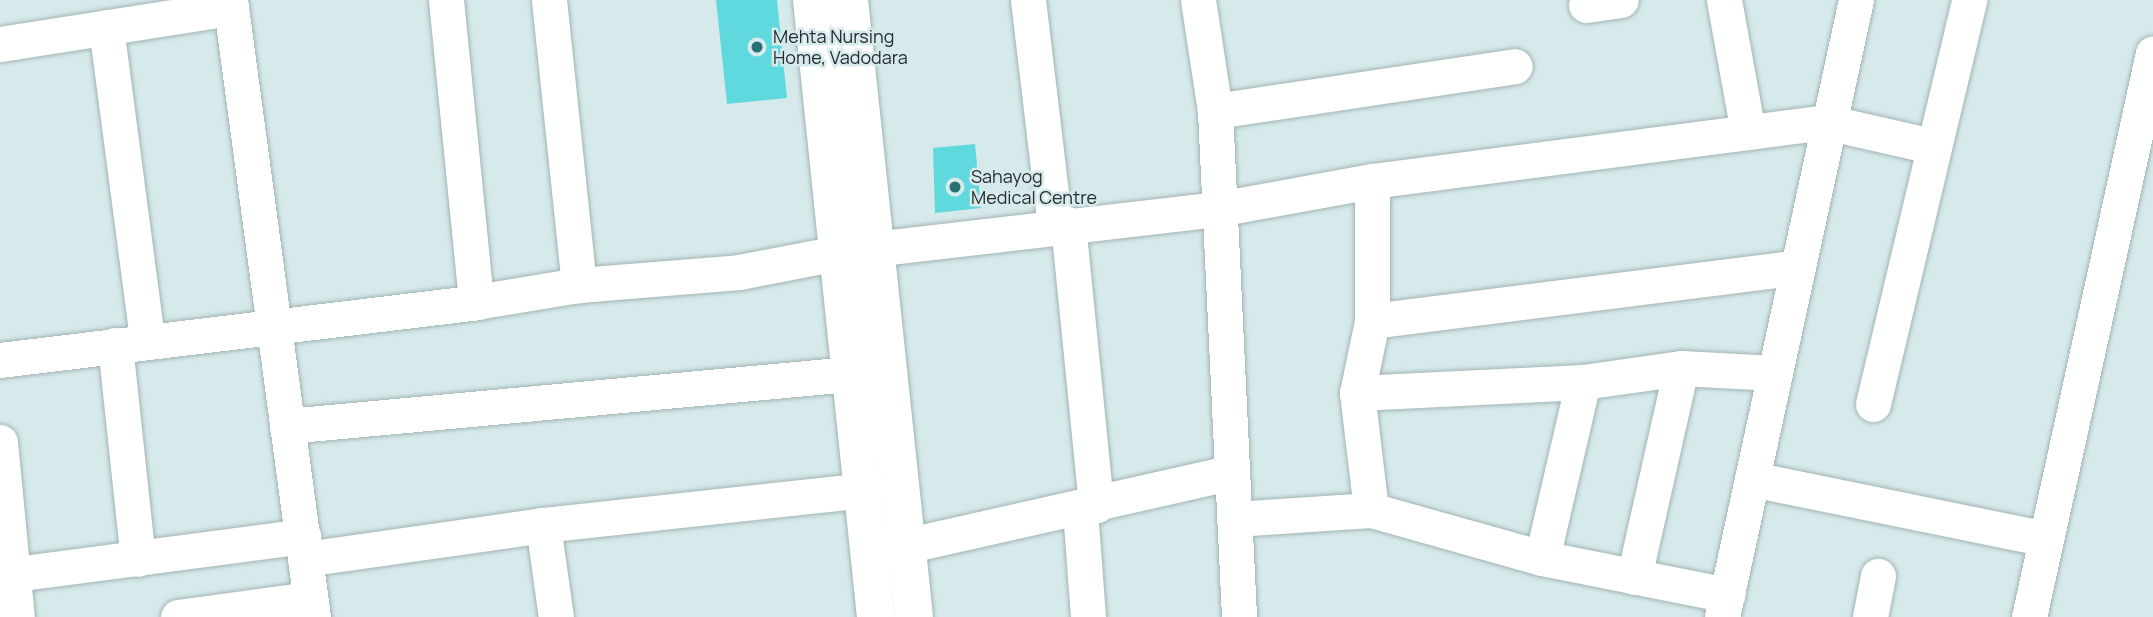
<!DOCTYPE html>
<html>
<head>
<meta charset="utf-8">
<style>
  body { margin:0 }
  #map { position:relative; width:2153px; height:617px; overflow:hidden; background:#d7eaeb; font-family:Manrope,sans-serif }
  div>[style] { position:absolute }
  .building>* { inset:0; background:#5fd9de }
  .roads { filter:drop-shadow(0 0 2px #a2b4b4) drop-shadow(0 0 2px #a2b4b4) }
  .minor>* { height:35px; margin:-17.5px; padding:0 17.5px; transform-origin:17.5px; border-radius:17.5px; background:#fff }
  .tertiary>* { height:38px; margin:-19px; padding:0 19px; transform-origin:19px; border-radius:19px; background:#fff }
  .dots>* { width:19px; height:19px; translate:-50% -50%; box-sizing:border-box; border:4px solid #d7eaeb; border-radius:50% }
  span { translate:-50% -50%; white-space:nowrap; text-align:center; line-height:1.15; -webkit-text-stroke:5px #d7eaeb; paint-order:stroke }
  .poi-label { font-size:18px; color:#262d2e }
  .left { translate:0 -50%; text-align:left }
</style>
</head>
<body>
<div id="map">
  <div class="building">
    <i style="clip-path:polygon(716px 0,777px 0,787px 98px,727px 104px)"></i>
    <i style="clip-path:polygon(975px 144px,981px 208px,935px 213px,933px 148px)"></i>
  </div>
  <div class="roads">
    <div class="minor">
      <i style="left:230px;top:0;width:623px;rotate:82.34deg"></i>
      <i style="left:446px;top:0;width:303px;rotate:84.3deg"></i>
      <i style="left:549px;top:0;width:287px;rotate:84deg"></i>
      <i style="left:1028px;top:0;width:228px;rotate:83.2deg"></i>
      <i style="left:1198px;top:0;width:112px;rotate:81.3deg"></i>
      <i style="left:1215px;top:111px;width:507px;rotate:87.28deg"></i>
      <i style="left:1724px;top:0;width:134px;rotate:79.7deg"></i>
      <i style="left:1586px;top:5px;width:35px;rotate:-8deg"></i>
      <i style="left:106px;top:27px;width:316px;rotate:82.5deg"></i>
      <i style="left:0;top:44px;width:234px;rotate:-8.9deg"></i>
      <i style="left:1215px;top:111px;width:303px;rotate:-8.5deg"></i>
      <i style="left:1068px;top:224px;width:283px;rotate:84.3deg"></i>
      <i style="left:1372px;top:321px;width:429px;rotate:-7.2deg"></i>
      <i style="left:115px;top:345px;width:215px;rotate:83.9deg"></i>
      <i style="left:0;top:360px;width:480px;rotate:-6.9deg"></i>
      <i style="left:476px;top:302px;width:104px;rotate:-9.4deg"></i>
      <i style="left:579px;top:285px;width:161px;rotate:-4.6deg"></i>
      <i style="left:739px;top:272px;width:101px;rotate:-10.9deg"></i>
      <i style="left:838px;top:253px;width:383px;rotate:-6.6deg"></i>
      <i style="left:1218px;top:209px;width:157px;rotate:-10.3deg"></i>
      <i style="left:1372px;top:181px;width:458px;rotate:-7.4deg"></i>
      <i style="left:1826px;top:122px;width:109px;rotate:12.8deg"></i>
      <i style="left:1357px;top:393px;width:226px;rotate:-2.8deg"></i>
      <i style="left:1583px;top:382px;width:99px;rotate:-8.1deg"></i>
      <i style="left:1681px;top:368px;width:94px;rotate:3deg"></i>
      <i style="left:1873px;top:404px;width:415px;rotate:-76.6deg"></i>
      <i style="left:287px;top:426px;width:565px;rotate:-5.28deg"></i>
      <i style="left:0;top:442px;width:176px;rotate:84.5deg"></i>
      <i style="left:1752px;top:479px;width:300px;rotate:11.5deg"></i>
      <i style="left:1080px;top:510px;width:107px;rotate:85.7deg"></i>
      <i style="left:1371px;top:510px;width:118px;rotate:-96.8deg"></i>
      <i style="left:1357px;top:393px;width:74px;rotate:-78.2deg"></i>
      <i style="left:1372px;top:321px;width:140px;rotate:-90deg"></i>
      <i style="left:1234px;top:519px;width:137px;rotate:-3.8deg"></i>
      <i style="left:1371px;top:510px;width:178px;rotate:15.7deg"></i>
      <i style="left:1542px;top:558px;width:189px;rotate:11.3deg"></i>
      <i style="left:543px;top:525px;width:93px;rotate:82deg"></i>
      <i style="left:878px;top:552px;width:363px;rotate:-12.7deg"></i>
      <i style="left:1542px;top:558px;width:181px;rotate:-76.9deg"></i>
      <i style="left:305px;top:559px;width:240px;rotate:-8.1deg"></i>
      <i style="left:543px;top:525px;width:324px;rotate:-6.2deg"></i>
      <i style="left:0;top:576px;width:306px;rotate:-7.5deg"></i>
      <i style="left:1634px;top:577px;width:214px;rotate:-77.3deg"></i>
      <i style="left:178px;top:617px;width:133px;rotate:-7.8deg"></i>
      <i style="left:1722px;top:617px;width:631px;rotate:-77.75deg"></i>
      <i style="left:1870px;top:617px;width:42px;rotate:-79deg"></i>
      <i style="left:2029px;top:617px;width:577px;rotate:-77.6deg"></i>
    </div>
    <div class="tertiary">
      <i style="left:812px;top:0;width:620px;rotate:84.08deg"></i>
      <i style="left:849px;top:0;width:620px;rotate:83.99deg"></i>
    </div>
  </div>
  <div class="dots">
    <i style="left:757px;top:47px;background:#267174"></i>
    <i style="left:955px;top:187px;background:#267174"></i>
  </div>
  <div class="poi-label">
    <span class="left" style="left:773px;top:47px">Mehta Nursing<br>Home, Vadodara</span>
    <span class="left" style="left:971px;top:187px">Sahayog<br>Medical Centre</span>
  </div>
</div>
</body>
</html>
